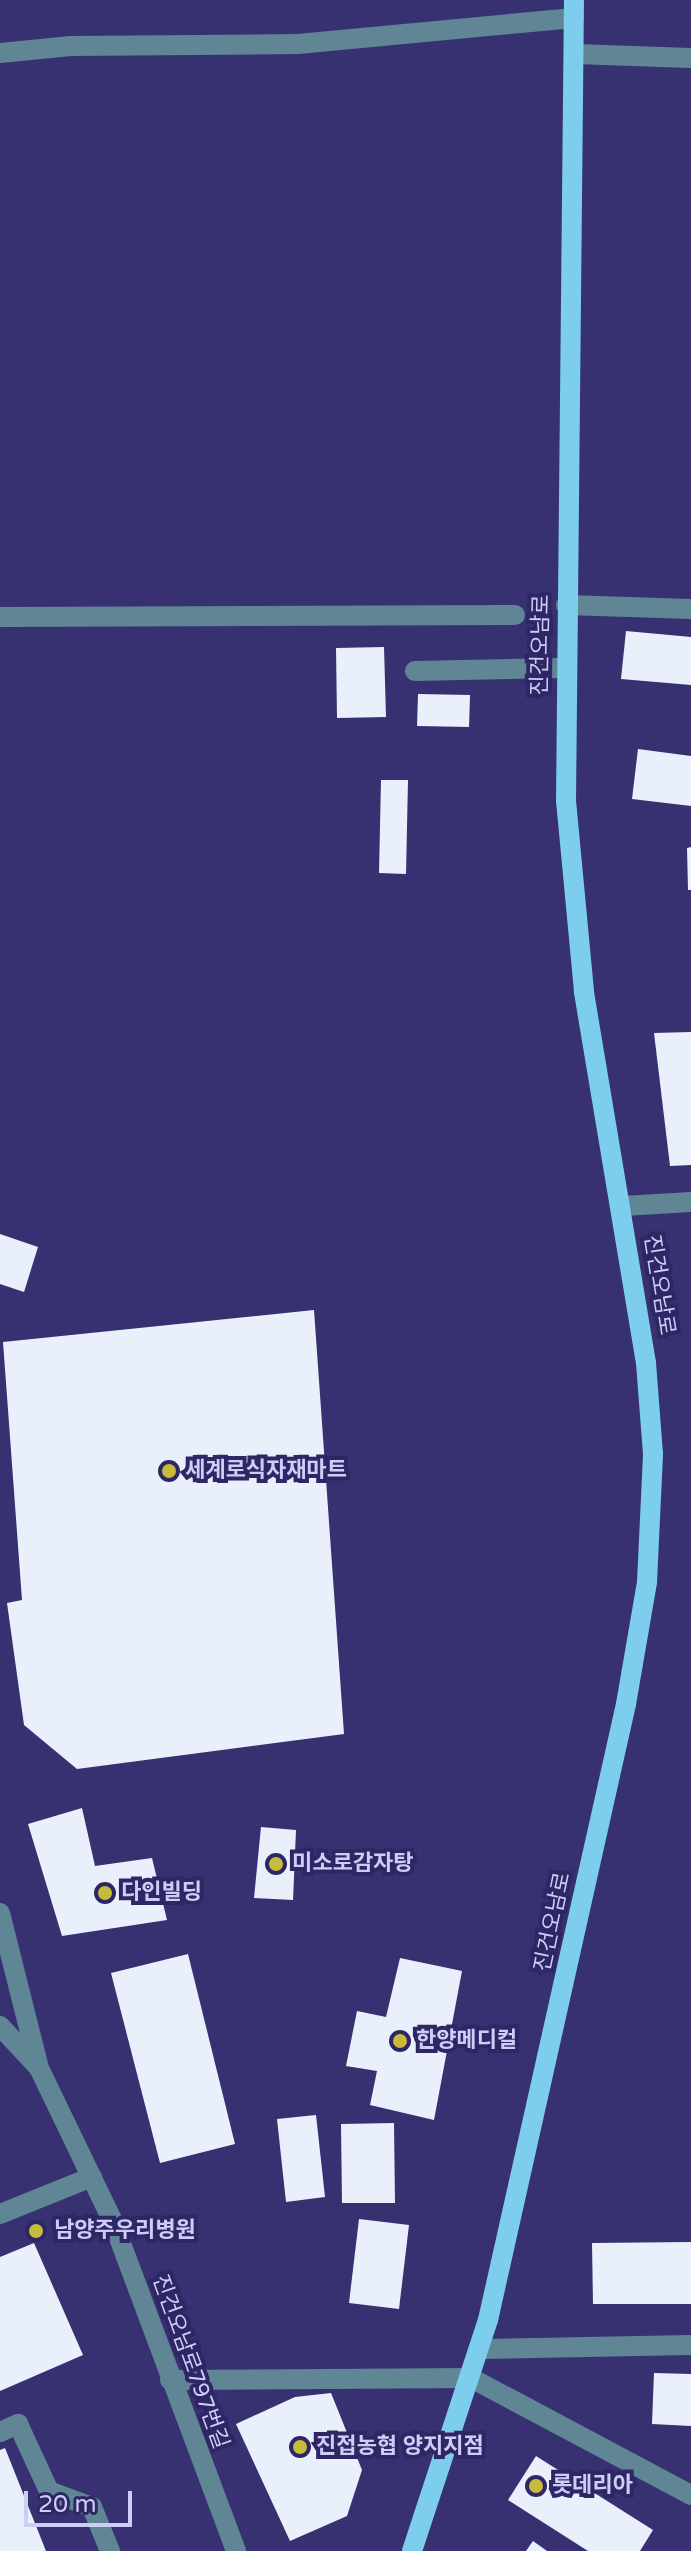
<!DOCTYPE html>
<html>
<head>
<meta charset="utf-8">
<style>
  body { margin:0 }
  #map { position:relative; width:691px; height:2551px; overflow:hidden; background:#373171; font-family:"Varela Round","Noto Sans KR",sans-serif }
  div>[style] { position:absolute }
  .building>* { inset:0; background:#eaf0fb }
  .minor>* { height:20px; margin:-10px; padding:0 10px; transform-origin:10px; border-radius:10px; background:#608695 }
  .major>* { height:20px; margin:-10px; padding:0 10px; transform-origin:10px; border-radius:10px; background:#7cceec }
  .dots>* { width:22px; height:22px; translate:-50% -50%; box-sizing:border-box; border:4px solid #2e2665; border-radius:50% }
  span { translate:-50% -50%; white-space:nowrap; text-align:center; line-height:1.15; -webkit-text-stroke:8px #2e2665; paint-order:stroke }
  .street-label { font-size:22px; color:#cdcef5 }
  .poi-label { font-size:22px; color:#cdcef5; font-weight:700 }
  .left { translate:0 -50%; text-align:left }
  .scale { position:absolute; left:24px; top:2491px; width:108px; height:36px; box-sizing:border-box; border:4px solid #cdcef5; border-top:0; padding-left:10px; font-size:24px; line-height:28px; white-space:nowrap; color:#cdcef5; -webkit-text-stroke:6px #2e2665; paint-order:stroke }
</style>
</head>
<body>
<div id="map">
  <div class="building">
    <i style="clip-path:polygon(626px 631px,691px 637px,691px 685px,621px 679px)"></i>
    <i style="clip-path:polygon(384px 647px,386px 717px,337px 718px,336px 648px)"></i>
    <i style="clip-path:polygon(418px 694px,470px 695px,469px 727px,417px 726px)"></i>
    <i style="clip-path:polygon(638px 749px,691px 756px,691px 806px,632px 799px)"></i>
    <i style="clip-path:polygon(381px 780px,408px 780px,406px 874px,379px 873px)"></i>
    <i style="clip-path:polygon(691px 847px,691px 890px,688px 890px,687px 848px)"></i>
    <i style="clip-path:polygon(691px 1032px,691px 1165px,670px 1166px,654px 1033px)"></i>
    <i style="clip-path:polygon(0 1234px,38px 1247px,24px 1292px,0 1284px)"></i>
    <i style="clip-path:polygon(314px 1310px,344px 1734px,77px 1769px,24px 1725px,7px 1603px,22px 1600px,3px 1342px)"></i>
    <i style="clip-path:polygon(82px 1808px,95px 1866px,152px 1858px,167px 1920px,62px 1936px,28px 1824px)"></i>
    <i style="clip-path:polygon(261px 1827px,296px 1830px,293px 1900px,254px 1898px)"></i>
    <i style="clip-path:polygon(188px 1954px,235px 2144px,160px 2163px,111px 1973px)"></i>
    <i style="clip-path:polygon(400px 1958px,462px 1971px,434px 2120px,370px 2105px,377px 2071px,346px 2066px,357px 2011px,386px 2017px)"></i>
    <i style="clip-path:polygon(316px 2115px,325px 2197px,286px 2202px,277px 2119px)"></i>
    <i style="clip-path:polygon(394px 2123px,395px 2203px,342px 2203px,341px 2124px)"></i>
    <i style="clip-path:polygon(359px 2219px,409px 2225px,399px 2309px,349px 2303px)"></i>
    <i style="clip-path:polygon(691px 2242px,691px 2304px,593px 2304px,592px 2243px)"></i>
    <i style="clip-path:polygon(34px 2243px,83px 2355px,0 2391px,0 2257px)"></i>
    <i style="clip-path:polygon(654px 2373px,691px 2374px,691px 2426px,652px 2424px)"></i>
    <i style="clip-path:polygon(331px 2393px,362px 2470px,347px 2516px,290px 2541px,236px 2424px,295px 2397px)"></i>
    <i style="clip-path:polygon(5px 2448px,46px 2551px,0 2551px,0 2450px)"></i>
    <i style="clip-path:polygon(536px 2456px,653px 2530px,640px 2551px,588px 2551px,508px 2500px)"></i>
    <i style="clip-path:polygon(533px 2541px,547px 2551px,526px 2551px)"></i>
  </div>
  <div class="minor">
    <i style="left:0;top:53px;width:71px;rotate:-5.6deg"></i>
    <i style="left:71px;top:46px;width:227px;rotate:-0.5deg"></i>
    <i style="left:298px;top:44px;width:277px;rotate:-5.4deg"></i>
    <i style="left:575px;top:54px;width:116px;rotate:2deg"></i>
    <i style="left:566px;top:605px;width:125px;rotate:1.8deg"></i>
    <i style="left:0;top:617px;width:515px;rotate:-0.22deg"></i>
    <i style="left:415px;top:671px;width:149px;rotate:-1.2deg"></i>
    <i style="left:623px;top:1206px;width:68px;rotate:-3.4deg"></i>
    <i style="left:0;top:1913px;width:156px;rotate:75.9deg"></i>
    <i style="left:0;top:2026px;width:57px;rotate:47.1deg"></i>
    <i style="left:39px;top:2068px;width:171px;rotate:64.3deg"></i>
    <i style="left:113px;top:2222px;width:351px;rotate:69.5deg"></i>
    <i style="left:0;top:2214px;width:99px;rotate:-21.9deg"></i>
    <i style="left:481px;top:2349px;width:210px;rotate:-1.1deg"></i>
    <i style="left:170px;top:2380px;width:301px;rotate:-0.4deg"></i>
    <i style="left:471px;top:2378px;width:249px;rotate:28deg"></i>
    <i style="left:0;top:2432px;width:20px;rotate:-24deg"></i>
    <i style="left:18px;top:2424px;width:74px;rotate:65.2deg"></i>
    <i style="left:49px;top:2491px;width:46px;rotate:20.4deg"></i>
    <i style="left:92px;top:2507px;width:48px;rotate:67.8deg"></i>
  </div>
  <div class="major">
    <i style="left:412px;top:2551px;width:243px;rotate:-71.8deg"></i>
    <i style="left:488px;top:2320px;width:631px;rotate:-77.37deg"></i>
    <i style="left:626px;top:1704px;width:124px;rotate:-80.2deg"></i>
    <i style="left:647px;top:1582px;width:128px;rotate:-87.3deg"></i>
    <i style="left:653px;top:1454px;width:91px;rotate:-94.4deg"></i>
    <i style="left:646px;top:1363px;width:377px;rotate:-99.5deg"></i>
    <i style="left:584px;top:991px;width:191px;rotate:-95.4deg"></i>
    <i style="left:566px;top:801px;width:801px;rotate:-89.43deg"></i>
  </div>
  <div class="dots">
    <i style="left:169px;top:1471px;background:#c7bb3c"></i>
    <i style="left:276px;top:1864px;background:#c7bb3c"></i>
    <i style="left:105px;top:1893px;background:#c7bb3c"></i>
    <i style="left:400px;top:2041px;background:#c7bb3c"></i>
    <i style="left:36px;top:2231px;background:#c7bb3c"></i>
    <i style="left:300px;top:2447px;background:#c7bb3c"></i>
    <i style="left:536px;top:2486px;background:#c7bb3c"></i>
  </div>
  <div class="street-label">
    <span style="left:541px;top:645px;rotate:-89deg">진건오남로</span>
    <span style="left:659px;top:1285px;rotate:81deg">진건오남로</span>
    <span style="left:553px;top:1922px;rotate:-78deg">진건오남로</span>
    <span style="left:190px;top:2362px;rotate:70deg">진건오남로797번길</span>
  </div>
  <div class="poi-label">
    <span class="left" style="left:185px;top:1471px">세계로식자재마트</span>
    <span class="left" style="left:292px;top:1864px">미소로감자탕</span>
    <span class="left" style="left:121px;top:1893px">다인빌딩</span>
    <span class="left" style="left:416px;top:2041px">한양메디컬</span>
    <span class="left" style="left:54px;top:2231px">남양주우리병원</span>
    <span class="left" style="left:316px;top:2447px">진접농협 양지지점</span>
    <span class="left" style="left:552px;top:2486px">롯데리아</span>
  </div>
  <div class="scale">20 m</div>
</div>
</body>
</html>
